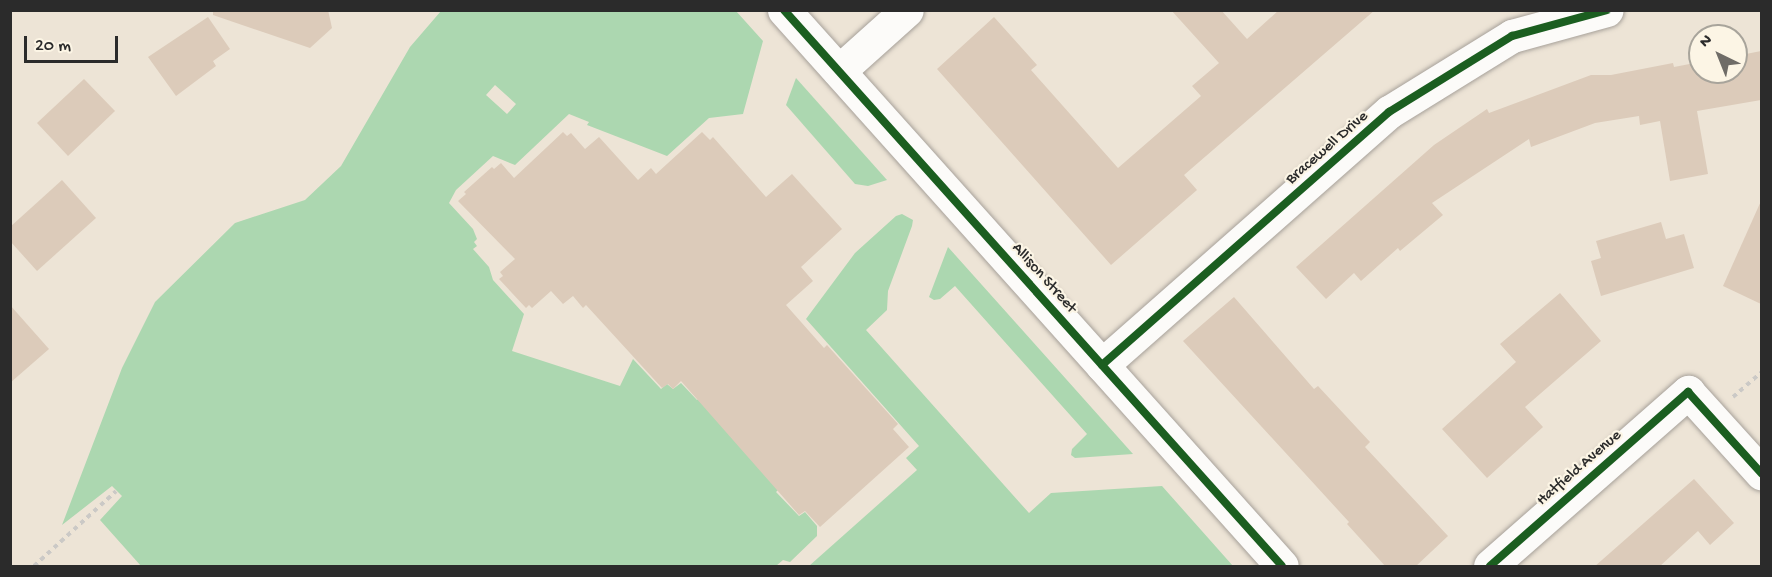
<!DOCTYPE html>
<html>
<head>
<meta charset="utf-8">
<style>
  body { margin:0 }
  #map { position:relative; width:1772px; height:577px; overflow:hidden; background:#ede4d6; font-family:"Gochi Hand",sans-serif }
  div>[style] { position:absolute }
  .green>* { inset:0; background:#acd7b0 }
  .building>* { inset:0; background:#dccbba }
  .path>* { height:4px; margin-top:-2px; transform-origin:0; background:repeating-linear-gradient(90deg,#cbc9c6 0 4.5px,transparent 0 9px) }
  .roads { filter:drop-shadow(0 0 2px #a7a19a) drop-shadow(0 0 2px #a7a19a) }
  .minor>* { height:33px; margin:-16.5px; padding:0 16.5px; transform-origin:16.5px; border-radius:16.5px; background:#fcfbf9 }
  .cycleway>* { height:8px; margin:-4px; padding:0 4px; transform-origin:4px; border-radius:4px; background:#1b5e20 }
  span { translate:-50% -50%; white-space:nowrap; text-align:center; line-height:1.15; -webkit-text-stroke:4.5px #fcf5e5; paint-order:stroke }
  .street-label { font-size:16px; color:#2b2b2b }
  .frame { position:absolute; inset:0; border:12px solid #2b2b2b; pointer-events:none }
  .north { position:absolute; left:1688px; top:24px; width:60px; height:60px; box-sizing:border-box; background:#fcf5e5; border:2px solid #a8a49b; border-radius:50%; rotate:317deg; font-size:16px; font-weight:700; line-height:24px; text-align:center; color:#2b2b2b }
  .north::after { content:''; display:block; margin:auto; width:21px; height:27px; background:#6f6c67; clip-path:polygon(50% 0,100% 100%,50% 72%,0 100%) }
  .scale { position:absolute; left:24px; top:36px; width:94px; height:27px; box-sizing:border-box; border:3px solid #2b2b2b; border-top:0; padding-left:8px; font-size:18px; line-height:21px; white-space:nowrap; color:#2b2b2b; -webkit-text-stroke:4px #fcf5e5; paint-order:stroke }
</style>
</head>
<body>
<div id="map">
  <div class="green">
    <i style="clip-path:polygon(evenodd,441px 11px,736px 11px,763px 41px,743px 114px,709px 118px,667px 156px,587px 125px,589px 122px,569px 114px,515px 165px,493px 156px,456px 190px,449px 203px,473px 229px,477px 239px,474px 242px,477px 246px,473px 249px,489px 267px,493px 280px,524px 314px,512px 351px,620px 386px,633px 359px,661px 389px,667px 384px,673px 389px,681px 383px,697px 400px,703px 396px,782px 486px,776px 492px,799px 516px,805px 512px,817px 526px,817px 536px,790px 562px,783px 560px,776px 566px,141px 566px,100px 520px,122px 496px,112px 486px,62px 525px,122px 368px,155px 302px,235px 223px,305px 200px,341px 166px,410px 47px,441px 11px,495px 85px,516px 104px,507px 114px,486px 95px,495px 85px)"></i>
    <i style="clip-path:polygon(796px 78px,887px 180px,868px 186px,855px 184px,786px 105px)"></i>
    <i style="clip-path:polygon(902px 214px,913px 220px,912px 226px,888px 291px,887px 310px,866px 330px,1029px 513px,1051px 493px,1162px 486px,1233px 566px,809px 566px,917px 470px,906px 458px,919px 446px,806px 319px,855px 253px,896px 216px)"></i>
    <i style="clip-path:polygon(948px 247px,1133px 454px,1075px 458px,1071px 455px,1072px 449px,1087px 434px,955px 286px,940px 299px,934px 300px,929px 297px)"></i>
  </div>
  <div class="building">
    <i style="clip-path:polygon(213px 10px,328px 10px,332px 28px,310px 48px,213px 15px)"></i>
    <i style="clip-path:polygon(1171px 10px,1221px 10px,1247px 39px,1279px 10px,1375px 10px,1184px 175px,1197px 190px,1111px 265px,937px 69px,994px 17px,1037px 65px,1031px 70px,1118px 168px,1201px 96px,1192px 86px,1219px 63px)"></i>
    <i style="clip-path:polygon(208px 17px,230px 49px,213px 61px,216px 66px,176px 96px,148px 57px)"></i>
    <i style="clip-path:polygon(1761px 51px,1761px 100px,1697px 111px,1708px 174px,1670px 181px,1660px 121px,1640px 125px,1639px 116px,1595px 123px,1531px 147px,1529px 139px,1432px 203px,1443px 215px,1400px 251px,1398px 248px,1361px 281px,1354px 273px,1326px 299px,1296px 267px,1434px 145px,1487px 109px,1489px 113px,1591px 75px,1611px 75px,1673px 63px,1674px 67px,1700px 62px,1700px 72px,1736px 72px,1736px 56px)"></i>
    <i style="clip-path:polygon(84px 79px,115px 111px,68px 156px,37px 123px)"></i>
    <i style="clip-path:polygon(563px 132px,567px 136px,571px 133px,585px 149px,599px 137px,638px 180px,651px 168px,656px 174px,702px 132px,710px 140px,713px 137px,766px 197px,792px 174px,842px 229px,801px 267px,813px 281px,786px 305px,824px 348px,827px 345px,898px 424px,893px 429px,909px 447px,820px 527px,805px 511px,799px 515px,681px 381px,673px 389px,668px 384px,662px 388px,586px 305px,583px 308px,573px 296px,563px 304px,551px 291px,532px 308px,529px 305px,526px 308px,499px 279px,503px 276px,500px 272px,515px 259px,458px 201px,466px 194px,464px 192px,492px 167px,494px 169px,501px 163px,514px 178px)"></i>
    <i style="clip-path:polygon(62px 180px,96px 218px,37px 271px,10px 241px,10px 227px)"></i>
    <i style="clip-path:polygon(1761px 201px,1761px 304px,1723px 286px)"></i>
    <i style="clip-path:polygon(1661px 222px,1666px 239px,1684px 234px,1694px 268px,1601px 296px,1591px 261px,1601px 258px,1596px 241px)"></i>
    <i style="clip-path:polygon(1560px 293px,1601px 341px,1525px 407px,1543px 427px,1487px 478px,1442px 429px,1516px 362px,1500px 344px)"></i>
    <i style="clip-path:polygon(1234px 297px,1314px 389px,1318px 386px,1370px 442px,1365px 447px,1448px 536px,1415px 567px,1386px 567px,1347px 524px,1349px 522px,1183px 341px)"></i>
    <i style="clip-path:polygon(10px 305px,49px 349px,10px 383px)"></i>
    <i style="clip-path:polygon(1694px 479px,1734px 523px,1710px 545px,1698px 531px,1659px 567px,1594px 567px)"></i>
  </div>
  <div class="path">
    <i style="left:1733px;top:397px;width:38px;rotate:-41deg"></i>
    <i style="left:34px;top:566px;width:111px;rotate:-42.4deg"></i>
  </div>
  <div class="roads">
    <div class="minor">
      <i style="left:784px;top:10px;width:746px;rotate:48.15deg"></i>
      <i style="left:839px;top:71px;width:91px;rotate:-41.9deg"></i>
      <i style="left:1102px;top:365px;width:383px;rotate:-41.4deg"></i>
      <i style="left:1389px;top:112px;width:145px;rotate:-31.7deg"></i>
      <i style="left:1512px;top:36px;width:98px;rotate:-15.3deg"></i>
      <i style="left:1490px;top:566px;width:264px;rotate:-41.3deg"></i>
      <i style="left:1688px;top:392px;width:110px;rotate:47.9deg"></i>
    </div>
  </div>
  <div class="cycleway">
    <i style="left:784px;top:10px;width:746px;rotate:48.15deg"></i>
    <i style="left:1102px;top:365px;width:383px;rotate:-41.4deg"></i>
    <i style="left:1389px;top:112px;width:145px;rotate:-31.7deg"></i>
    <i style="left:1512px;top:36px;width:98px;rotate:-15.3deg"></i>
    <i style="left:1490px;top:566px;width:264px;rotate:-41.3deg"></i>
    <i style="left:1688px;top:392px;width:110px;rotate:47.9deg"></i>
  </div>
  <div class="street-label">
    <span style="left:1328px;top:149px;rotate:-41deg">Bracewell Drive</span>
    <span style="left:1043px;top:279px;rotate:48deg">Allison Street</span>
    <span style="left:1580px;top:469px;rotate:-41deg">Hatfield Avenue</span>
  </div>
  <div class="frame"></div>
  <div class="north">N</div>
  <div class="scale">20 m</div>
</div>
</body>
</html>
